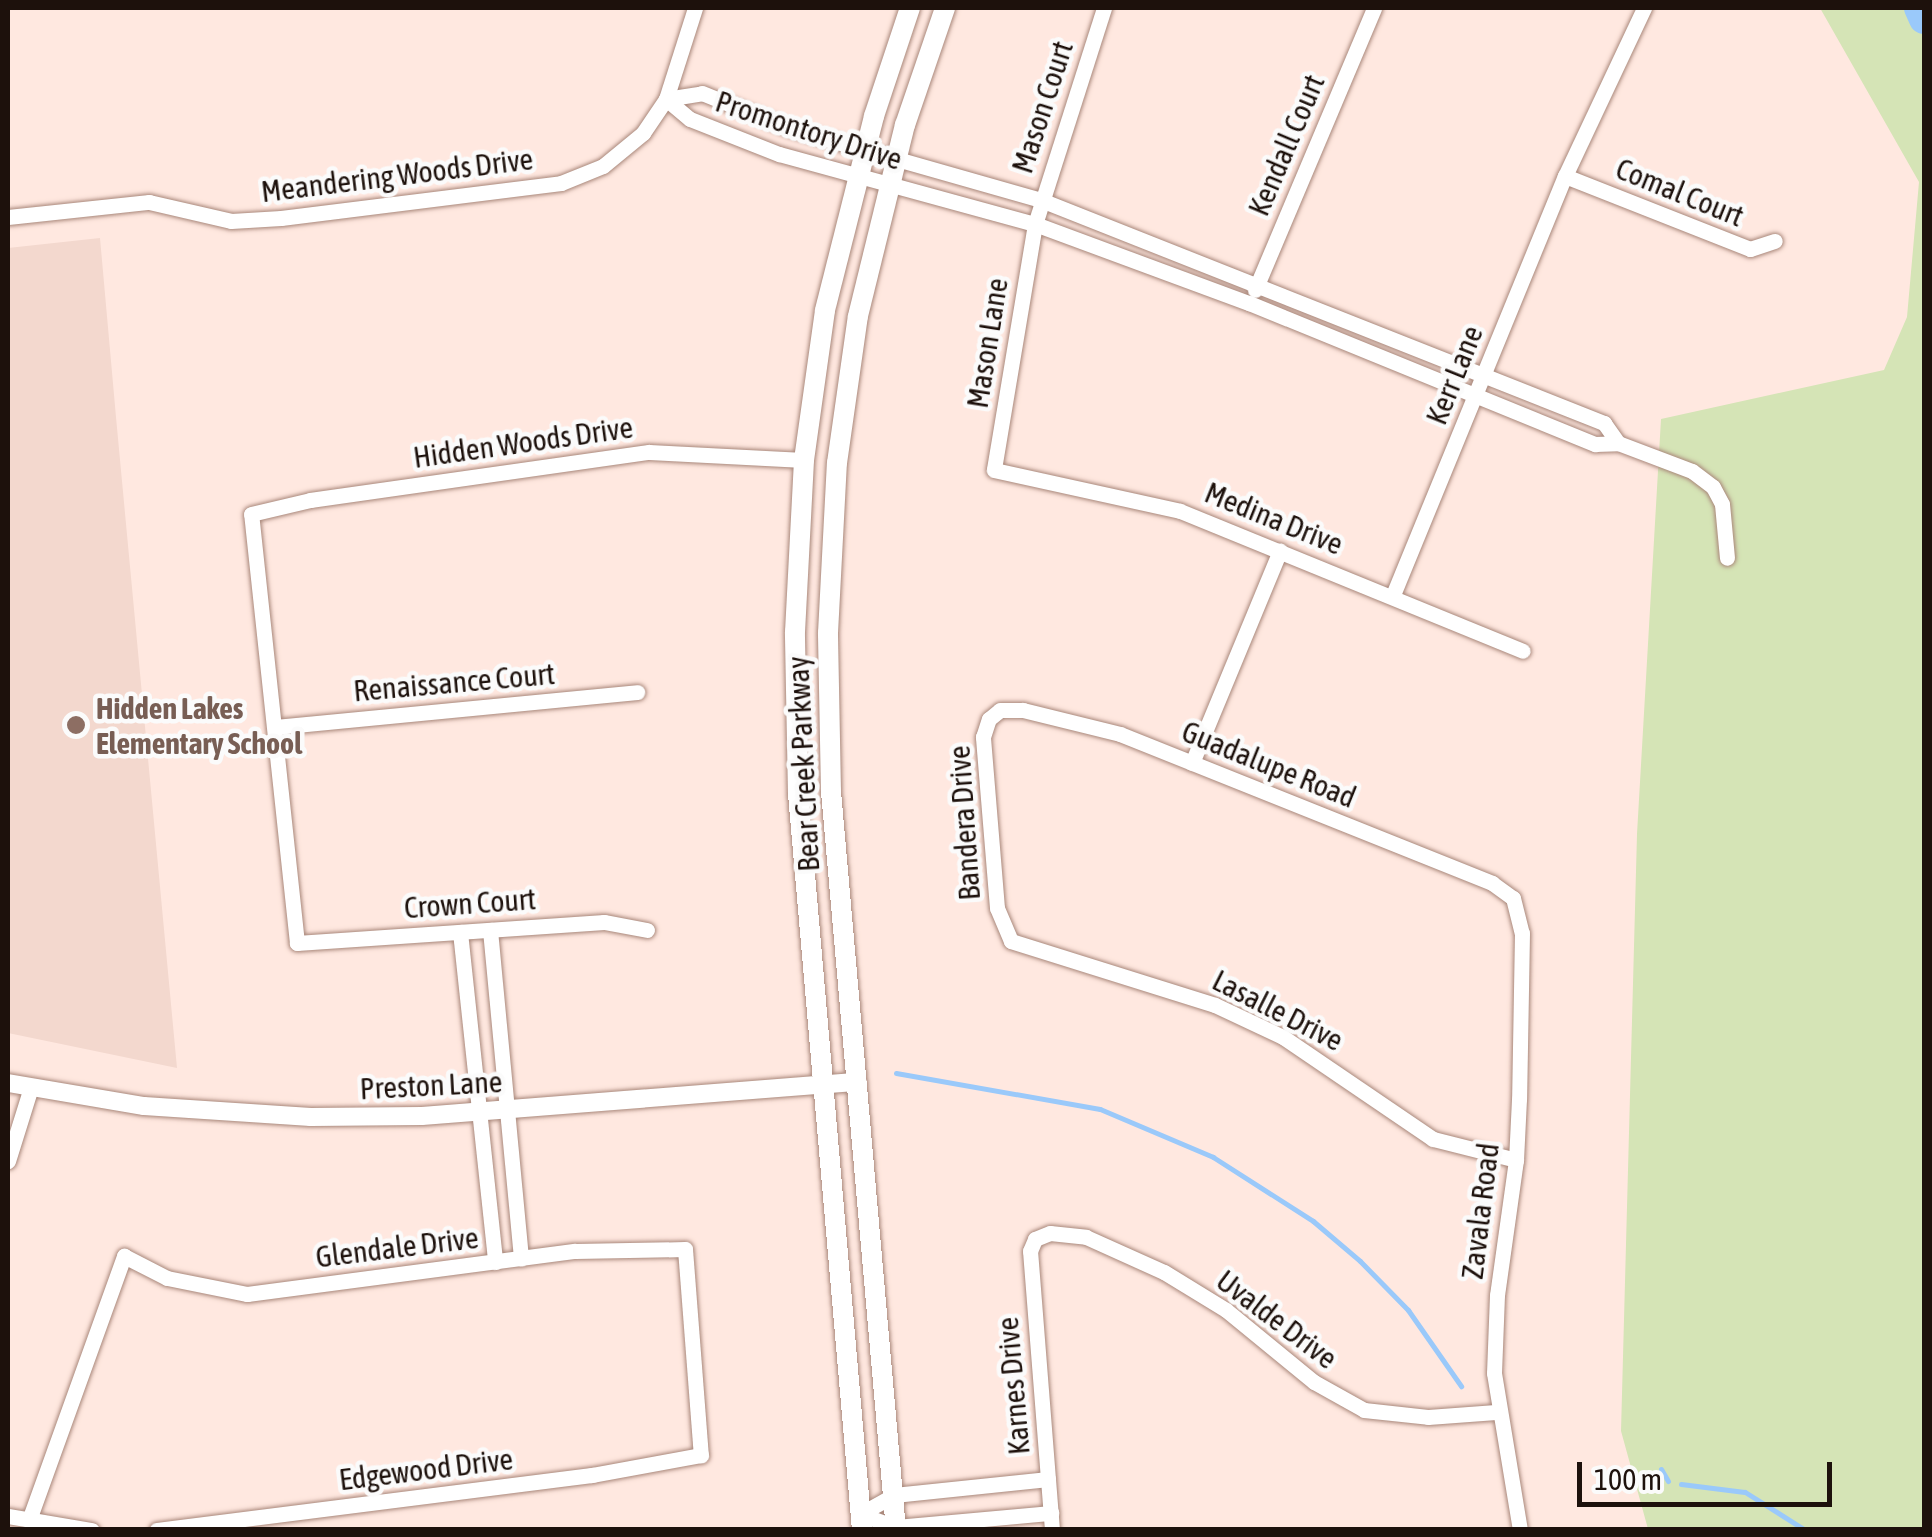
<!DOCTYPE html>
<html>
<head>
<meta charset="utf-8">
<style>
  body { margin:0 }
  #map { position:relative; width:1932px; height:1537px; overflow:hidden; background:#ffe8e0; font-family:"Asap Condensed",sans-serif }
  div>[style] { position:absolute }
  .built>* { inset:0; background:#f3d8ce }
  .green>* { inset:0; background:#d5e4b6 }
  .stream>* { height:5px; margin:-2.5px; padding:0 2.5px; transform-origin:2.5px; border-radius:2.5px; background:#9ac9fa }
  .river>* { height:30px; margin:-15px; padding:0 15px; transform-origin:15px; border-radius:15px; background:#9ac9fa }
  .roads { filter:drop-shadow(0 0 2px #a9877a) drop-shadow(0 0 2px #a9877a) }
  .minor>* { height:15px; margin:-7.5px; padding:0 7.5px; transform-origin:7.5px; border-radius:7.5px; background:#fff }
  .tertiary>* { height:18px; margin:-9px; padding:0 9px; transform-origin:9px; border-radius:9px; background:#fff }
  .secondary>* { height:20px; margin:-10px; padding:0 10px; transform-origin:10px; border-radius:10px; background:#fff }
  .dots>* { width:28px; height:28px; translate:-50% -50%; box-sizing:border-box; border:5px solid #fbfbfb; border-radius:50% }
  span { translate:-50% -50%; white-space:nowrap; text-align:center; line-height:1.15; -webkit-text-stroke:9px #fbfbfb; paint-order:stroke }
  .street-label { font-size:30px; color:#1d110c }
  .education-label { font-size:30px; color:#785e54; font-weight:700 }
  .left { translate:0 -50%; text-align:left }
  .frame { position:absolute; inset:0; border:10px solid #1d110c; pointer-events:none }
  .scale { position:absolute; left:1577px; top:1462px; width:255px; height:45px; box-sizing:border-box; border:5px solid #1d110c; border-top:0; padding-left:12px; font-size:30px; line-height:35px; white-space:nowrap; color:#1d110c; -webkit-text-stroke:8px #fbfbfb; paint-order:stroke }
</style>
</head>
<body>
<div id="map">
  <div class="built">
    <i style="clip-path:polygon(100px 238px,116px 417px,177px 1068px,8px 1033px,8px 248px)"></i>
  </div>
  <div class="green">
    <i style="clip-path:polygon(1820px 8px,1924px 8px,1924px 1529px,1648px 1529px,1621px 1431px,1637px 834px,1661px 419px,1884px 370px,1907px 317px,1919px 182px)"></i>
  </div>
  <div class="stream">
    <i style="left:896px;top:1073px;width:207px;rotate:10deg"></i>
    <i style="left:1100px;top:1109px;width:123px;rotate:23deg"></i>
    <i style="left:1213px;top:1157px;width:119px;rotate:32.6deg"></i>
    <i style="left:1313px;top:1221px;width:62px;rotate:40.4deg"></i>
    <i style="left:1360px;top:1261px;width:69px;rotate:45.6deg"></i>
    <i style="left:1408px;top:1310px;width:93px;rotate:55.1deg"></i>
    <i style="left:1661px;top:1469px;width:14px;rotate:60deg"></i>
    <i style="left:1681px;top:1484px;width:64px;rotate:7.1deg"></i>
    <i style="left:1745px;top:1492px;width:71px;rotate:32.3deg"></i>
  </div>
  <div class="river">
    <i style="left:1919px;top:8px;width:12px;rotate:66deg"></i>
  </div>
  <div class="roads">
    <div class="minor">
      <i style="left:1104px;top:8px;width:227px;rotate:107.7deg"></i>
      <i style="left:1035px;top:224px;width:249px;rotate:99.5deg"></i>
      <i style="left:994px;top:470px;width:190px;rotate:12.4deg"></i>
      <i style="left:1180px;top:511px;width:370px;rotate:22.2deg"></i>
      <i style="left:666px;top:99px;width:31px;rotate:40deg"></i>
      <i style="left:690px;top:119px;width:96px;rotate:21.5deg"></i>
      <i style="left:779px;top:154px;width:265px;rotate:15.3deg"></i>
      <i style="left:1035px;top:224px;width:228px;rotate:20.3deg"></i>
      <i style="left:1249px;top:303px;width:374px;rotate:22.2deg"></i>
      <i style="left:1595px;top:444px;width:23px;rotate:-2deg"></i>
      <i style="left:1618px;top:443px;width:79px;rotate:20.7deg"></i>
      <i style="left:1692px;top:471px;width:26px;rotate:37deg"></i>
      <i style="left:1713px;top:487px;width:19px;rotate:62deg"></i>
      <i style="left:1722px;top:504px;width:54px;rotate:84.7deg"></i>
      <i style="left:666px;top:99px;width:36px;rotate:-9deg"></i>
      <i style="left:702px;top:93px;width:93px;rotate:22.1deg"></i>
      <i style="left:788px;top:128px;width:263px;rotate:15.9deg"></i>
      <i style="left:1041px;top:200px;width:606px;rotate:21.61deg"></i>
      <i style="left:1604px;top:423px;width:24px;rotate:55deg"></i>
      <i style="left:1565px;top:176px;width:199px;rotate:21.5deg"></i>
      <i style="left:1750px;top:249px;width:26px;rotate:-18deg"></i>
      <i style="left:8px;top:217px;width:142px;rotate:-6.1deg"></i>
      <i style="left:149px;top:202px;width:84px;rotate:13deg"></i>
      <i style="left:231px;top:221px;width:50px;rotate:-3.4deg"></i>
      <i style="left:281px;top:218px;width:282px;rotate:-7.1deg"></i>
      <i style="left:561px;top:183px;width:45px;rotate:-22deg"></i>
      <i style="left:603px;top:166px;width:52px;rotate:-39.5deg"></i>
      <i style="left:643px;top:133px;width:41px;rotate:-55.9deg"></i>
      <i style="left:666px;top:99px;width:96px;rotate:-72.3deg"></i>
      <i style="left:1255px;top:290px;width:306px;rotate:-67.1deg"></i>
      <i style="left:1393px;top:595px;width:453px;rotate:-67.7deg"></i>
      <i style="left:1565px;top:176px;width:186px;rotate:-64.8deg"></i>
      <i style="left:275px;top:727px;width:364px;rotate:-5.5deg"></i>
      <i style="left:1192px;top:763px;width:230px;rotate:-67.5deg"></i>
      <i style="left:490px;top:930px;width:330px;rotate:84.6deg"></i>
      <i style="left:647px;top:930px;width:44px;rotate:-169.5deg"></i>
      <i style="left:604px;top:922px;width:308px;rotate:176.1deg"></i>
      <i style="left:297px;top:943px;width:431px;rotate:-96.1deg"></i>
      <i style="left:251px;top:514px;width:61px;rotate:-13.3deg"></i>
      <i style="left:310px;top:500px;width:342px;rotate:-8.1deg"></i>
      <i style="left:649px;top:452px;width:155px;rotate:3deg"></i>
      <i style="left:460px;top:932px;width:332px;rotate:83.9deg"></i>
      <i style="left:1516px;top:1160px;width:86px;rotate:-165.8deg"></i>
      <i style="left:1433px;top:1139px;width:181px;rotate:-145.8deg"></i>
      <i style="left:1283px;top:1037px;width:75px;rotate:-154.8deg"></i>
      <i style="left:1215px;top:1005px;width:214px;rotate:-162.6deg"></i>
      <i style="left:1011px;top:941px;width:36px;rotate:-113deg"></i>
      <i style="left:997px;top:908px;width:172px;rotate:-94.7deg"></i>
      <i style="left:983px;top:737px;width:19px;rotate:-72deg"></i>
      <i style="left:989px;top:719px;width:14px;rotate:-39deg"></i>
      <i style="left:1000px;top:710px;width:23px"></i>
      <i style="left:1023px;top:710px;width:100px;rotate:13.9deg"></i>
      <i style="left:1120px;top:734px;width:401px;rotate:21.8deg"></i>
      <i style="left:1492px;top:883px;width:26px;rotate:36deg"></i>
      <i style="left:1513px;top:898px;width:36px;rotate:76deg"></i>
      <i style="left:1522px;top:933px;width:166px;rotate:91deg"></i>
      <i style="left:1519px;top:1099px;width:61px;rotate:92.8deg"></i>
      <i style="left:1516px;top:1160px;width:136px;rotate:98deg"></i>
      <i style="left:1497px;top:1295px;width:78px;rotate:92.2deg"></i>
      <i style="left:1494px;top:1373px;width:159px;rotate:80.6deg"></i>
      <i style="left:8px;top:1161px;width:77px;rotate:-72.7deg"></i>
      <i style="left:860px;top:1514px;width:39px;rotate:-29deg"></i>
      <i style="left:894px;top:1495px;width:155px;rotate:-5.9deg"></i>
      <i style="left:860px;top:1514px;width:38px;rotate:20deg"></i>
      <i style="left:896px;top:1527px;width:156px;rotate:-5.2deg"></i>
      <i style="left:8px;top:1516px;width:85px;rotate:9.5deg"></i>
      <i style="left:29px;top:1520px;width:281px;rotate:-70.2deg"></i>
      <i style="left:124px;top:1256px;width:48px;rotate:27.1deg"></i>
      <i style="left:167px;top:1278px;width:82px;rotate:11.3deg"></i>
      <i style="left:247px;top:1294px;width:331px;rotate:-7.5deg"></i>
      <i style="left:575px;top:1251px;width:110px;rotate:-1deg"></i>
      <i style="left:685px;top:1249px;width:207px;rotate:85.6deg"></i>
      <i style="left:701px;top:1455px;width:111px;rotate:169.6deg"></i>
      <i style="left:592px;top:1475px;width:439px;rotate:172.8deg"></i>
      <i style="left:1052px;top:1530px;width:280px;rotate:-94.5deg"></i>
      <i style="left:1030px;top:1251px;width:13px;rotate:-67deg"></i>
      <i style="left:1035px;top:1239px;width:16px;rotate:-22deg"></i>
      <i style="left:1050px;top:1233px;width:36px;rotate:6deg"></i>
      <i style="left:1086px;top:1237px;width:85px;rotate:24.2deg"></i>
      <i style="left:1164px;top:1272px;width:73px;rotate:31.5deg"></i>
      <i style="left:1226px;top:1310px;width:114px;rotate:39.3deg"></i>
      <i style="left:1314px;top:1382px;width:57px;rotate:29.2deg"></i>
      <i style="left:1364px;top:1410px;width:64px;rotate:6.2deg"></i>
      <i style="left:1428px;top:1417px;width:68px;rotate:-4.2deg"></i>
    </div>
    <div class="tertiary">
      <i style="left:8px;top:1083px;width:138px;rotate:9.6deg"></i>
      <i style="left:144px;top:1106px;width:167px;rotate:3.8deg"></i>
      <i style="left:311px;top:1117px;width:111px;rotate:-0.5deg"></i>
      <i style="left:422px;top:1116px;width:437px;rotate:-4.5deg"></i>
    </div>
    <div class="secondary">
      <i style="left:862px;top:1530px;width:739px;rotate:-94.97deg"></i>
      <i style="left:798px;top:794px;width:162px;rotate:-91.1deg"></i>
      <i style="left:795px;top:632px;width:172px;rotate:-87deg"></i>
      <i style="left:804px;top:460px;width:151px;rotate:-82deg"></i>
      <i style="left:825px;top:310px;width:200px;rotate:-75.8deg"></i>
      <i style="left:874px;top:116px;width:114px;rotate:-71.6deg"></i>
      <i style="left:896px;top:1530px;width:741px;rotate:-95.03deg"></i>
      <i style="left:831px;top:792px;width:159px;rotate:-91.1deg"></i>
      <i style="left:828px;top:633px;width:170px;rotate:-87deg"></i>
      <i style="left:837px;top:463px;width:148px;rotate:-81.9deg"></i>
      <i style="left:858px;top:316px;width:197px;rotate:-76.2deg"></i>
      <i style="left:905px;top:125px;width:124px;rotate:-71.1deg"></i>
    </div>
  </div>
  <div class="dots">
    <i style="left:76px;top:725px;background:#8d6e63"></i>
  </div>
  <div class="street-label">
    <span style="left:1042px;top:107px;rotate:-72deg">Mason Court</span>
    <span style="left:809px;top:130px;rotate:18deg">Promontory Drive</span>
    <span style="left:1286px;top:145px;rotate:-67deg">Kendall Court</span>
    <span style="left:397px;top:175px;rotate:-7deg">Meandering Woods Drive</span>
    <span style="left:1680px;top:192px;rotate:22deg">Comal Court</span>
    <span style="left:987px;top:343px;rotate:-81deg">Mason Lane</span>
    <span style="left:1454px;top:375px;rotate:-68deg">Kerr Lane</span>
    <span style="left:523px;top:442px;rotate:-8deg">Hidden Woods Drive</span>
    <span style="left:1274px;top:518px;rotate:22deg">Medina Drive</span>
    <span style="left:454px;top:682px;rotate:-5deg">Renaissance Court</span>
    <span style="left:803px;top:764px;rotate:-93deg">Bear Creek Parkway</span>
    <span style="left:1269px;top:764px;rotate:22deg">Guadalupe Road</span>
    <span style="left:964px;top:823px;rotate:-94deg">Bandera Drive</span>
    <span style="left:470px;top:903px;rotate:-4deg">Crown Court</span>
    <span style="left:1278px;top:1010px;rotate:27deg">Lasalle Drive</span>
    <span style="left:431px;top:1085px;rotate:-3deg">Preston Lane</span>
    <span style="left:1480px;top:1211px;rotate:-83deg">Zavala Road</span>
    <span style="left:397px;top:1247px;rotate:-7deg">Glendale Drive</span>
    <span style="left:1277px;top:1319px;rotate:37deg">Uvalde Drive</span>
    <span style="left:1013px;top:1386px;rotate:-95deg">Karnes Drive</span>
    <span style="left:426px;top:1469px;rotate:-7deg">Edgewood Drive</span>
  </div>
  <div class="education-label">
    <span class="left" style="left:96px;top:725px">Hidden Lakes<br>Elementary School</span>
  </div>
  <div class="frame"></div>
  <div class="scale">100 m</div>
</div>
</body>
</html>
